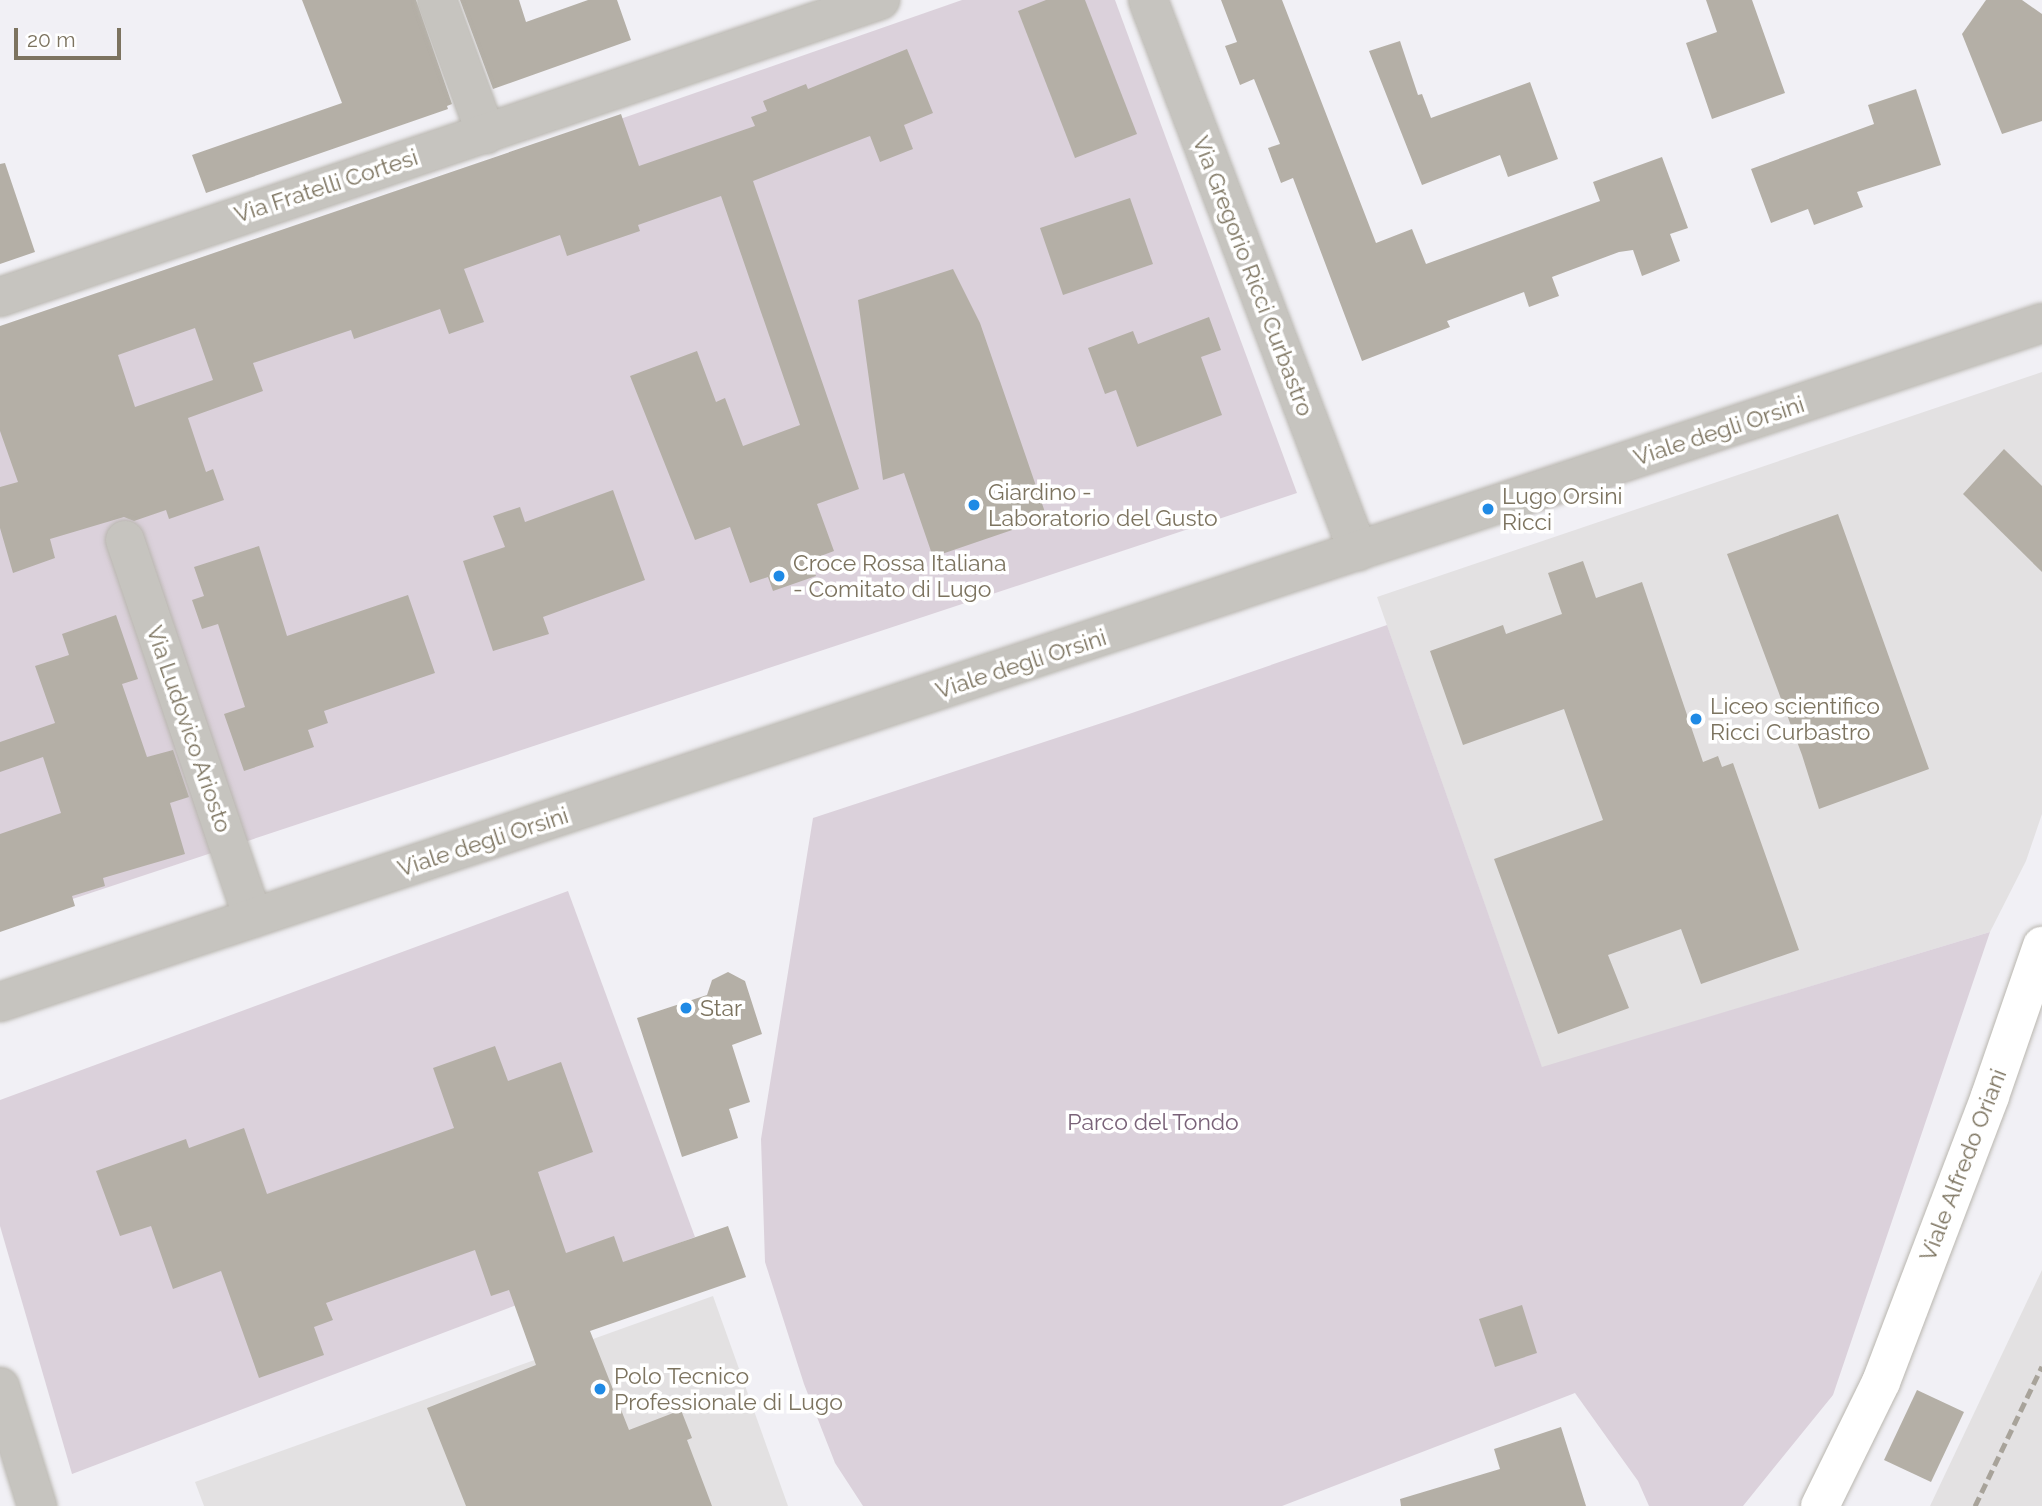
<!DOCTYPE html>
<html>
<head>
<meta charset="utf-8">
<style>
  body { margin:0 }
  #map { position:relative; width:2042px; height:1506px; overflow:hidden; background:#f1f0f5; font-family:Raleway,sans-serif }
  div>[style] { position:absolute }
  .built>* { inset:0; background:#e3e1e2 }
  .green>* { inset:0; background:#dbd1db }
  .building>* { inset:0; background:#b4afa6 }
  .roads { filter:drop-shadow(0 0 2px #b9b6af) drop-shadow(0 0 2px #b9b6af) }
  .minor>* { height:38px; margin:-19px; padding:0 19px; transform-origin:19px; border-radius:19px; background:#c6c4bf }
  .secondary>* { height:38px; margin:-19px; padding:0 19px; transform-origin:19px; border-radius:19px; background:#fff }
  .rail>* { height:5px; margin-top:-2.5px; transform-origin:0; background:repeating-linear-gradient(90deg,#a8a39a 0 10px,transparent 0 15px) }
  .dots>* { width:19px; height:19px; translate:-50% -50%; box-sizing:border-box; border:4px solid #fff; border-radius:50% }
  span { translate:-50% -50%; white-space:nowrap; text-align:center; line-height:1.15; -webkit-text-stroke:7px #fff; paint-order:stroke }
  .street-label { font-size:23px; color:#7c735f }
  .poi-label { font-size:23px; color:#7c735f }
  .left { translate:0 -50%; text-align:left }
  .park-label { font-size:23px; color:#796278 }
  .scale { position:absolute; left:14px; top:28px; width:107px; height:32px; box-sizing:border-box; border:4px solid #7c735f; border-top:0; padding-left:9px; font-size:21px; line-height:24px; white-space:nowrap; color:#7c735f; -webkit-text-stroke:5px #fff; paint-order:stroke }
</style>
</head>
<body>
<div id="map">
  <div class="built">
    <i style="clip-path:polygon(2042px 372px,2042px 814px,2026px 861px,1990px 932px,1542px 1068px,1377px 597px)"></i>
    <i style="clip-path:polygon(2042px 1270px,2042px 1506px,1930px 1506px)"></i>
    <i style="clip-path:polygon(713px 1296px,788px 1506px,204px 1506px,195px 1482px)"></i>
  </div>
  <div class="green">
    <i style="clip-path:polygon(962px 0,1115px 0,1297px 493px,0 923px,0 335px)"></i>
    <i style="clip-path:polygon(1387px 625px,1542px 1067px,1990px 932px,1833px 1395px,1743px 1506px,1649px 1506px,1638px 1481px,1575px 1393px,1282px 1506px,863px 1506px,835px 1463px,804px 1384px,765px 1262px,761px 1139px,813px 818px,1129px 714px)"></i>
    <i style="clip-path:polygon(568px 891px,695px 1237px,72px 1474px,0 1226px,0 1100px)"></i>
  </div>
  <div class="building">
    <i style="clip-path:polygon(302px 0,416px 0,452px 104px,447px 106px,448px 109px,206px 193px,192px 155px,342px 103px)"></i>
    <i style="clip-path:polygon(460px 0,519px 0,526px 22px,588px 0,617px 0,631px 40px,493px 89px)"></i>
    <i style="clip-path:polygon(1046px 0,1085px 0,1137px 134px,1075px 158px,1018px 11px)"></i>
    <i style="clip-path:polygon(1221px 0,1282px 0,1376px 243px,1412px 229px,1426px 264px,1600px 201px,1593px 182px,1662px 157px,1688px 228px,1670px 234px,1680px 261px,1642px 276px,1633px 250px,1619px 252px,1552px 277px,1559px 296px,1529px 307px,1524px 292px,1447px 321px,1450px 327px,1362px 361px,1293px 178px,1281px 183px,1268px 148px,1280px 144px,1254px 79px,1240px 85px,1225px 46px,1237px 42px)"></i>
    <i style="clip-path:polygon(1706px 0,1752px 0,1785px 93px,1712px 119px,1686px 43px,1717px 32px)"></i>
    <i style="clip-path:polygon(1986px 0,2022px 0,2042px 14px,2042px 121px,2002px 134px,1962px 34px)"></i>
    <i style="clip-path:polygon(1400px 41px,1418px 95px,1422px 94px,1431px 118px,1530px 82px,1558px 159px,1508px 177px,1500px 155px,1422px 185px,1369px 51px)"></i>
    <i style="clip-path:polygon(evenodd,907px 49px,933px 113px,904px 125px,913px 149px,880px 162px,870px 136px,753px 181px,859px 489px,817px 504px,834px 551px,810px 560px,816px 576px,773px 591px,768px 577px,750px 583px,730px 527px,695px 540px,630px 376px,697px 351px,716px 402px,725px 398px,743px 446px,800px 425px,721px 196px,638px 225px,640px 231px,567px 256px,560px 235px,464px 269px,484px 322px,449px 334px,440px 309px,354px 339px,351px 330px,253px 363px,263px 391px,188px 418px,206px 472px,213px 469px,224px 500px,169px 519px,166px 510px,134px 521px,124px 517px,50px 539px,55px 558px,13px 573px,0 528px,0 487px,18px 482px,0 431px,0 326px,621px 114px,639px 166px,755px 126px,751px 117px,767px 111px,763px 101px,806px 84px,808px 89px,907px 49px,195px 328px,213px 380px,135px 407px,118px 355px,195px 328px)"></i>
    <i style="clip-path:polygon(1916px 89px,1941px 165px,1857px 192px,1863px 207px,1814px 225px,1808px 209px,1771px 223px,1751px 169px,1874px 124px,1868px 105px)"></i>
    <i style="clip-path:polygon(5px 163px,35px 252px,0 264px,0 164px)"></i>
    <i style="clip-path:polygon(1130px 198px,1153px 264px,1063px 295px,1040px 228px)"></i>
    <i style="clip-path:polygon(953px 269px,980px 323px,1047px 518px,933px 557px,904px 473px,883px 480px,858px 300px)"></i>
    <i style="clip-path:polygon(1209px 317px,1221px 350px,1201px 357px,1222px 415px,1137px 447px,1116px 390px,1105px 394px,1088px 348px,1133px 331px,1138px 344px)"></i>
    <i style="clip-path:polygon(2004px 449px,2042px 486px,2042px 572px,1963px 494px)"></i>
    <i style="clip-path:polygon(613px 490px,645px 580px,543px 617px,549px 634px,493px 651px,463px 561px,505px 547px,493px 516px,520px 507px,525px 522px)"></i>
    <i style="clip-path:polygon(1838px 514px,1929px 769px,1819px 809px,1802px 755px,1727px 554px)"></i>
    <i style="clip-path:polygon(259px 546px,287px 636px,408px 595px,435px 673px,324px 711px,328px 723px,308px 730px,314px 747px,244px 771px,224px 714px,245px 707px,218px 624px,202px 629px,192px 600px,204px 596px,194px 567px)"></i>
    <i style="clip-path:polygon(1583px 561px,1596px 598px,1642px 582px,1703px 762px,1718px 756px,1722px 767px,1733px 763px,1799px 950px,1701px 984px,1681px 929px,1608px 955px,1629px 1008px,1558px 1034px,1494px 859px,1603px 820px,1564px 709px,1463px 745px,1430px 651px,1503px 625px,1506px 634px,1562px 614px,1548px 573px)"></i>
    <i style="clip-path:polygon(116px 615px,138px 679px,122px 684px,147px 757px,173px 750px,189px 797px,170px 803px,185px 854px,103px 878px,105px 886px,72px 896px,75px 906px,0 932px,0 834px,61px 813px,43px 757px,0 772px,0 742px,55px 723px,35px 666px,69px 655px,62px 634px)"></i>
    <i style="clip-path:polygon(728px 972px,745px 981px,762px 1034px,732px 1045px,750px 1102px,729px 1109px,738px 1138px,682px 1157px,637px 1018px,707px 995px,712px 980px)"></i>
    <i style="clip-path:polygon(495px 1046px,508px 1081px,561px 1062px,593px 1152px,538px 1172px,566px 1253px,614px 1236px,623px 1262px,728px 1226px,746px 1277px,590px 1331px,629px 1430px,681px 1410px,692px 1438px,687px 1440px,712px 1506px,466px 1506px,427px 1408px,536px 1365px,509px 1290px,491px 1296px,475px 1250px,326px 1303px,333px 1320px,314px 1327px,324px 1355px,259px 1378px,221px 1271px,173px 1289px,151px 1226px,120px 1236px,96px 1171px,186px 1139px,189px 1148px,244px 1128px,267px 1194px,454px 1128px,433px 1068px)"></i>
    <i style="clip-path:polygon(1522px 1305px,1537px 1353px,1495px 1367px,1479px 1319px)"></i>
    <i style="clip-path:polygon(1917px 1390px,1964px 1412px,1931px 1482px,1884px 1460px)"></i>
    <i style="clip-path:polygon(1561px 1427px,1586px 1506px,1401px 1506px,1400px 1499px,1500px 1469px,1494px 1449px)"></i>
  </div>
  <div class="roads">
    <div class="minor">
      <i style="left:437px;top:0;width:143px;rotate:69.9deg"></i>
      <i style="left:1148px;top:0;width:590px;rotate:69.14deg"></i>
      <i style="left:0;top:297px;width:929px;rotate:-18.65deg"></i>
      <i style="left:125px;top:540px;width:399px;rotate:71.3deg"></i>
      <i style="left:0;top:1002px;width:2152px;rotate:-18.39deg"></i>
      <i style="left:0;top:1387px;width:125px;rotate:72.7deg"></i>
    </div>
    <div class="secondary">
      <i style="left:1820px;top:1506px;width:138px;rotate:-63.8deg"></i>
      <i style="left:1881px;top:1382px;width:306px;rotate:-69.1deg"></i>
      <i style="left:1990px;top:1096px;width:159px;rotate:-70.9deg"></i>
    </div>
  </div>
  <div class="rail">
    <i style="left:1975px;top:1506px;width:155px;rotate:-64.4deg"></i>
  </div>
  <div class="dots">
    <i style="left:974px;top:505px;background:#1f8ae5"></i>
    <i style="left:1488px;top:509px;background:#1f8ae5"></i>
    <i style="left:779px;top:576px;background:#1f8ae5"></i>
    <i style="left:1696px;top:719px;background:#1f8ae5"></i>
    <i style="left:686px;top:1008px;background:#1f8ae5"></i>
    <i style="left:600px;top:1389px;background:#1f8ae5"></i>
  </div>
  <div class="street-label">
    <span style="left:326px;top:186px;rotate:-18deg">Via Fratelli Cortesi</span>
    <span style="left:1253px;top:276px;rotate:69deg">Via Gregorio Ricci Curbastro</span>
    <span style="left:1719px;top:431px;rotate:-18deg">Viale degli Orsini</span>
    <span style="left:1021px;top:664px;rotate:-18deg">Viale degli Orsini</span>
    <span style="left:189px;top:729px;rotate:71deg">Via Ludovico Ariosto</span>
    <span style="left:483px;top:842px;rotate:-18deg">Viale degli Orsini</span>
    <span style="left:1963px;top:1165px;rotate:-69deg">Viale Alfredo Oriani</span>
  </div>
  <div class="poi-label">
    <span class="left" style="left:988px;top:505px">Giardino -<br>Laboratorio del Gusto</span>
    <span class="left" style="left:1502px;top:509px">Lugo Orsini<br>Ricci</span>
    <span class="left" style="left:793px;top:576px">Croce Rossa Italiana<br>- Comitato di Lugo</span>
    <span class="left" style="left:1710px;top:719px">Liceo scientifico<br>Ricci Curbastro</span>
    <span class="left" style="left:700px;top:1008px">Star</span>
    <span class="left" style="left:614px;top:1389px">Polo Tecnico<br>Professionale di Lugo</span>
  </div>
  <div class="park-label">
    <span style="left:1153px;top:1122px">Parco del Tondo</span>
  </div>
  <div class="scale">20 m</div>
</div>
</body>
</html>
